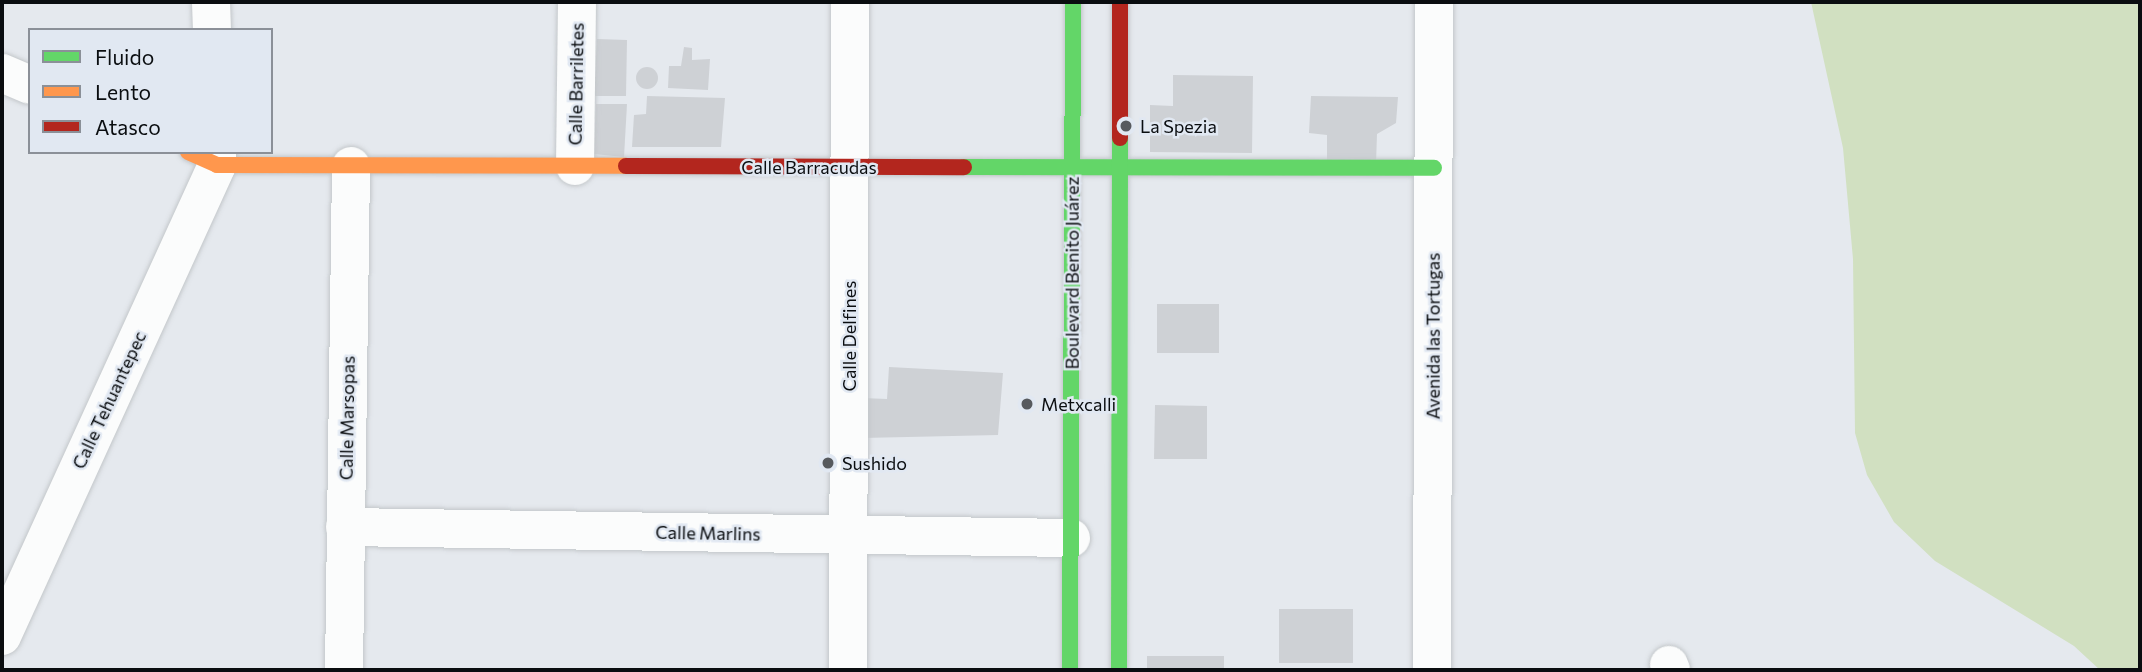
<!DOCTYPE html>
<html>
<head>
<meta charset="utf-8">
<style>
  body { margin:0 }
  #map { position:relative; width:2142px; height:672px; overflow:hidden; background:#e5e9ee; font-family:Commissioner,sans-serif }
  div>[style] { position:absolute }
  .green>* { inset:0; background:#d1e0c1 }
  .building>* { inset:0; background:#ced1d5 }
  .round { border-radius:50% }
  .roads { filter:drop-shadow(0 0 2px #c3c7ca) drop-shadow(0 0 2px #c3c7ca) }
  .street>* { height:38px; margin:-19px; padding:0 19px; transform-origin:19px; border-radius:19px; background:#fbfcfc }
  .fast>* { height:16px; margin:-8px; padding:0 8px; transform-origin:8px; border-radius:8px; background:#63d668 }
  .slow>* { height:16px; margin:-8px; padding:0 8px; transform-origin:8px; border-radius:8px; background:#ff974d }
  .jam>* { height:16px; margin:-8px; padding:0 8px; transform-origin:8px; border-radius:8px; background:#b3261e }
  .dots>* { width:19px; height:19px; translate:-50% -50%; box-sizing:border-box; border:4px solid #e1e8f2; border-radius:50% }
  span { translate:-50% -50%; white-space:nowrap; text-align:center; line-height:1.15; -webkit-text-stroke:5px #e1e8f2; paint-order:stroke }
  .street-label { font-size:18px; color:#0a0d10 }
  .poi-label { font-size:18px; color:#0a0d10 }
  .left { translate:0 -50%; text-align:left }
  .frame { position:absolute; inset:0; border:4px solid #0a0d10; pointer-events:none }
  .legend { position:absolute; left:28px; top:28px; width:245px; height:126px; box-sizing:border-box; background:#e1e8f2; border:2px solid #8b9098; margin:0; padding:9px 12px; list-style:none; font-size:21px; color:#0a0d10 }
  .legend li { display:flex; align-items:center; gap:14px; height:35px }
  .legend b { width:35px; border:2px solid #8b9098 }
</style>
</head>
<body>
<div id="map">
  <div class="green">
    <i style="clip-path:polygon(1811px 2px,2140px 2px,2140px 670px,2100px 670px,2074px 646px,1935px 561px,1894px 522px,1867px 475px,1855px 433px,1853px 259px,1843px 148px)"></i>
  </div>
  <div class="building">
    <i style="clip-path:polygon(597px 39px,627px 40px,626px 96px,594px 96px)"></i>
    <i style="clip-path:polygon(684px 47px,692px 48px,692px 60px,710px 59px,708px 90px,668px 88px,669px 66px,681px 66px)"></i>
    <i class="round" style="left:636px;top:67px;width:22px;height:22px"></i>
    <i style="clip-path:polygon(1173px 75px,1253px 76px,1252px 153px,1150px 152px,1150px 105px,1173px 106px)"></i>
    <i style="clip-path:polygon(647px 96px,725px 98px,721px 147px,632px 147px,634px 115px,646px 114px)"></i>
    <i style="clip-path:polygon(1311px 96px,1398px 97px,1396px 123px,1377px 134px,1376px 164px,1327px 164px,1327px 135px,1309px 133px)"></i>
    <i style="clip-path:polygon(596px 104px,627px 104px,624px 157px,594px 154px)"></i>
    <i style="clip-path:polygon(1157px 304px,1219px 304px,1219px 353px,1157px 353px)"></i>
    <i style="clip-path:polygon(889px 367px,1003px 373px,998px 435px,862px 438px,862px 398px,887px 399px)"></i>
    <i style="clip-path:polygon(1155px 405px,1207px 406px,1207px 459px,1154px 459px)"></i>
    <i style="clip-path:polygon(1279px 609px,1353px 609px,1353px 663px,1279px 663px)"></i>
    <i style="clip-path:polygon(1147px 656px,1224px 656px,1224px 670px,1147px 670px)"></i>
  </div>
  <div class="roads">
    <div class="street">
      <i style="left:211px;top:2px;width:28px;rotate:88deg"></i>
      <i style="left:2px;top:73px;width:30px;rotate:23deg"></i>
      <i style="left:575px;top:166px;width:164px;rotate:-89.3deg"></i>
      <i style="left:345px;top:527px;width:726px;rotate:0.87deg"></i>
      <i style="left:2px;top:636px;width:518px;rotate:-65.46deg"></i>
      <i style="left:217px;top:165px;width:13px;rotate:-90deg"></i>
      <i style="left:1669px;top:665px;width:5px;rotate:68deg"></i>
      <i style="left:344px;top:670px;width:504px;rotate:-89.2deg"></i>
      <i style="left:848px;top:670px;width:668px;rotate:-89.83deg"></i>
      <i style="left:1432px;top:670px;width:668px;rotate:-89.83deg"></i>
    </div>
    <div class="fast">
      <i style="left:964px;top:167px;width:470px;rotate:0.1deg"></i>
      <i style="left:1070px;top:670px;width:668px;rotate:-89.74deg"></i>
      <i style="left:1119px;top:670px;width:532px;rotate:-89.89deg"></i>
    </div>
    <div class="slow">
      <i style="left:188px;top:152px;width:32px;rotate:24deg"></i>
      <i style="left:217px;top:165px;width:409px;rotate:0.1deg"></i>
    </div>
    <div class="jam">
      <i style="left:1120px;top:138px;width:136px;rotate:-90deg"></i>
      <i style="left:626px;top:166px;width:338px;rotate:0.2deg"></i>
    </div>
  </div>
  <div class="dots">
    <i style="left:1126px;top:126px;background:#575a5e"></i>
    <i style="left:1027px;top:404px;background:#575a5e"></i>
    <i style="left:828px;top:463px;background:#575a5e"></i>
  </div>
  <div class="street-label">
    <span style="left:576px;top:84px;rotate:-89deg">Calle Barriletes</span>
    <span style="left:809px;top:167px">Calle Barracudas</span>
    <span style="left:1072px;top:273px;rotate:-90deg">Boulevard Benito Juárez</span>
    <span style="left:849px;top:336px;rotate:-90deg">Calle Delfines</span>
    <span style="left:1433px;top:336px;rotate:-90deg">Avenida las Tortugas</span>
    <span style="left:109px;top:400px;rotate:-65deg">Calle Tehuantepec</span>
    <span style="left:347px;top:418px;rotate:-89deg">Calle Marsopas</span>
    <span style="left:708px;top:533px;rotate:1deg">Calle Marlins</span>
  </div>
  <div class="poi-label">
    <span class="left" style="left:1140px;top:126px">La Spezia</span>
    <span class="left" style="left:1041px;top:404px">Metxcalli</span>
    <span class="left" style="left:842px;top:463px">Sushido</span>
  </div>
  <div class="frame"></div>
  <ul class="legend">
  <li><b style="height:9px;background:#63d668"></b>Fluido</li>
  <li><b style="height:9px;background:#ff974d"></b>Lento</li>
  <li><b style="height:9px;background:#b3261e"></b>Atasco</li>
  </ul>
</div>
</body>
</html>
